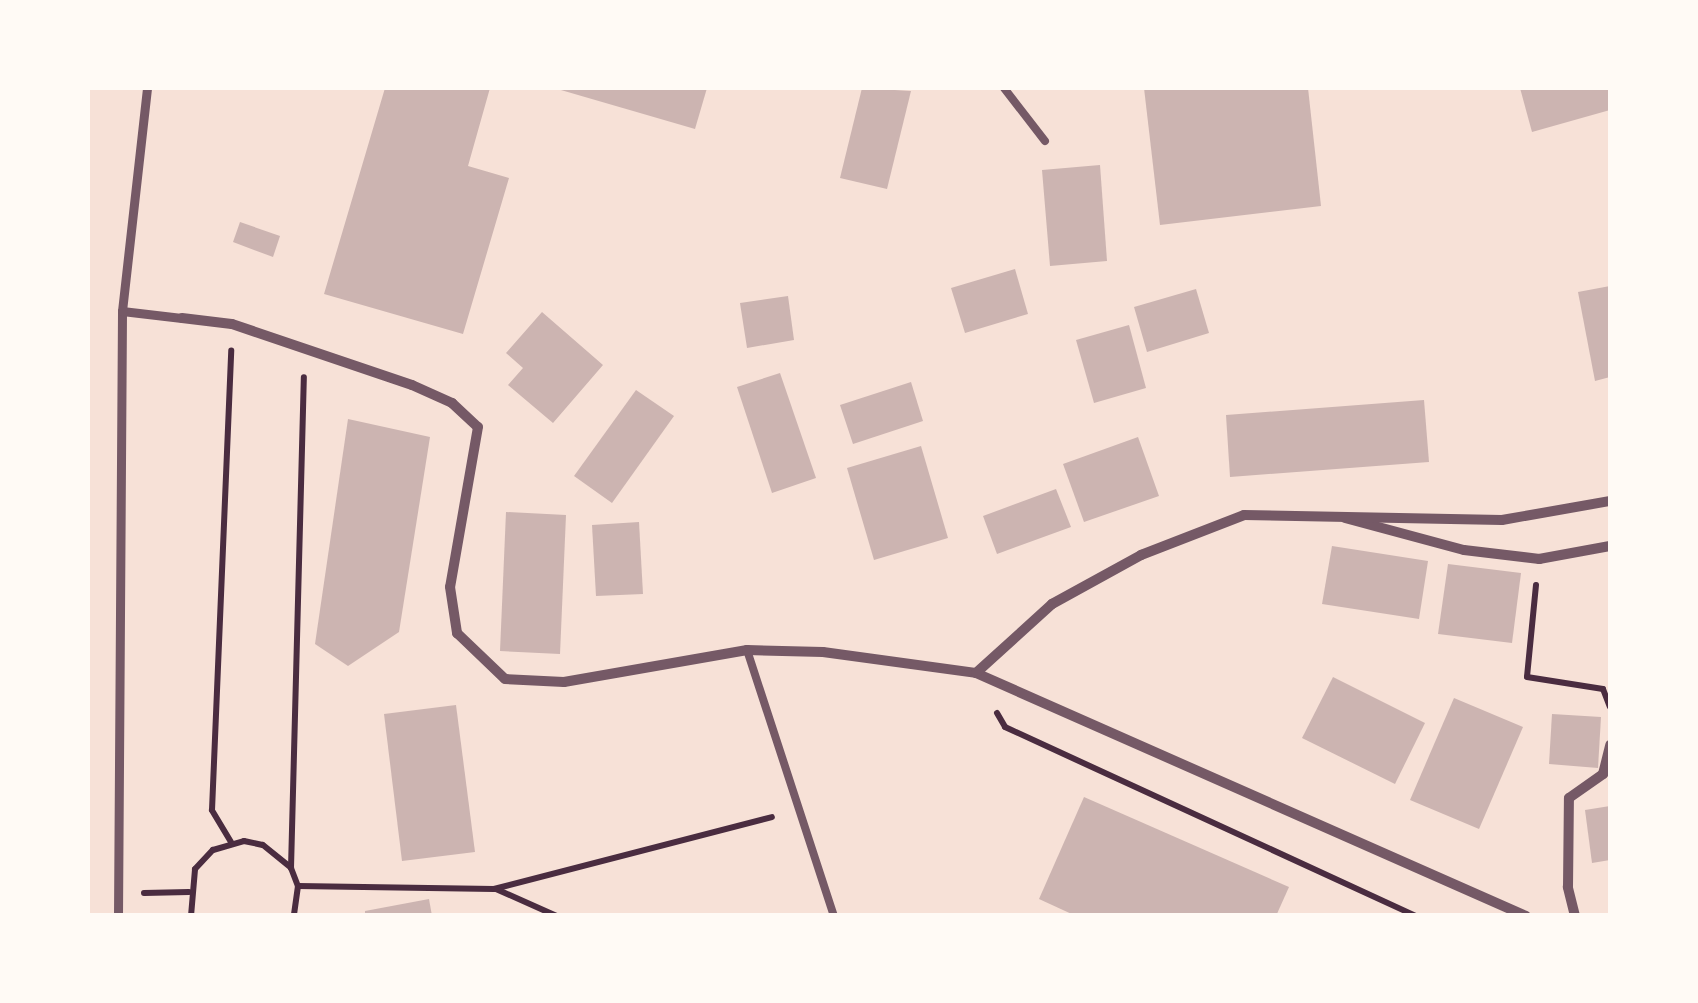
<!DOCTYPE html>
<html>
<head>
<meta charset="utf-8">
<style>
  body { margin:0 }
  #map { position:relative; width:1698px; height:1003px; overflow:hidden; background:#f7e1d7; font-family:Literata,serif }
  div>[style] { position:absolute }
  .building>* { inset:0; background:#ccb4b1 }
  .path>* { height:6px; margin:-3px; padding:0 3px; transform-origin:3px; border-radius:3px; background:#4a2c40 }
  .service>* { height:8px; margin:-4px; padding:0 4px; transform-origin:4px; border-radius:4px; background:#755966 }
  .pedestrian>* { height:9px; margin:-4.5px; padding:0 4.5px; transform-origin:4.5px; border-radius:4.5px; background:#755966 }
  .minor>* { height:10px; margin:-5px; padding:0 5px; transform-origin:5px; border-radius:5px; background:#755966 }
  span { translate:-50% -50%; white-space:nowrap; text-align:center; line-height:1.15; -webkit-text-stroke:9px #fffaf5; paint-order:stroke }
  .frame { position:absolute; inset:0; border:90px solid #fffaf5; pointer-events:none }
</style>
</head>
<body>
<div id="map">
  <div class="building">
    <i style="clip-path:polygon(385px 88px,490px 88px,468px 166px,509px 178px,463px 334px,324px 294px)"></i>
    <i style="clip-path:polygon(554px 88px,707px 88px,695px 129px)"></i>
    <i style="clip-path:polygon(862px 88px,911px 91px,887px 189px,840px 178px)"></i>
    <i style="clip-path:polygon(1144px 88px,1308px 88px,1321px 206px,1160px 225px)"></i>
    <i style="clip-path:polygon(1520px 88px,1610px 88px,1610px 110px,1532px 132px)"></i>
    <i style="clip-path:polygon(1100px 165px,1107px 261px,1050px 266px,1042px 170px)"></i>
    <i style="clip-path:polygon(240px 222px,280px 236px,273px 257px,233px 242px)"></i>
    <i style="clip-path:polygon(1015px 269px,1028px 314px,965px 333px,951px 288px)"></i>
    <i style="clip-path:polygon(1610px 286px,1610px 377px,1595px 381px,1578px 292px)"></i>
    <i style="clip-path:polygon(1196px 289px,1209px 333px,1147px 352px,1134px 307px)"></i>
    <i style="clip-path:polygon(788px 296px,794px 340px,747px 348px,740px 303px)"></i>
    <i style="clip-path:polygon(542px 312px,603px 365px,553px 423px,508px 385px,523px 368px,506px 353px)"></i>
    <i style="clip-path:polygon(1129px 325px,1146px 388px,1094px 403px,1076px 340px)"></i>
    <i style="clip-path:polygon(780px 373px,816px 478px,772px 493px,737px 387px)"></i>
    <i style="clip-path:polygon(911px 382px,923px 421px,853px 444px,840px 405px)"></i>
    <i style="clip-path:polygon(636px 390px,674px 416px,612px 503px,574px 476px)"></i>
    <i style="clip-path:polygon(1424px 400px,1429px 462px,1230px 477px,1226px 415px)"></i>
    <i style="clip-path:polygon(348px 419px,430px 437px,399px 632px,348px 666px,315px 644px)"></i>
    <i style="clip-path:polygon(1138px 437px,1159px 496px,1084px 522px,1063px 464px)"></i>
    <i style="clip-path:polygon(921px 446px,948px 538px,874px 560px,847px 468px)"></i>
    <i style="clip-path:polygon(1056px 489px,1071px 527px,997px 554px,983px 516px)"></i>
    <i style="clip-path:polygon(506px 512px,566px 515px,560px 654px,500px 651px)"></i>
    <i style="clip-path:polygon(639px 522px,643px 594px,596px 596px,592px 525px)"></i>
    <i style="clip-path:polygon(1332px 546px,1428px 561px,1419px 619px,1322px 604px)"></i>
    <i style="clip-path:polygon(1448px 564px,1521px 573px,1512px 643px,1438px 634px)"></i>
    <i style="clip-path:polygon(1333px 677px,1425px 723px,1395px 784px,1302px 738px)"></i>
    <i style="clip-path:polygon(1454px 698px,1523px 727px,1479px 829px,1410px 800px)"></i>
    <i style="clip-path:polygon(456px 705px,475px 852px,402px 861px,384px 714px)"></i>
    <i style="clip-path:polygon(1552px 714px,1601px 717px,1598px 768px,1549px 764px)"></i>
    <i style="clip-path:polygon(1084px 797px,1289px 887px,1276px 916px,1076px 916px,1039px 899px)"></i>
    <i style="clip-path:polygon(1610px 806px,1610px 860px,1592px 863px,1585px 810px)"></i>
    <i style="clip-path:polygon(429px 899px,432px 916px,365px 916px,365px 911px)"></i>
  </div>
  <div class="path">
    <i style="left:1536px;top:585px;width:92px;rotate:95.6deg"></i>
    <i style="left:1527px;top:677px;width:77px;rotate:9deg"></i>
    <i style="left:1603px;top:689px;width:19px;rotate:69deg"></i>
    <i style="left:997px;top:713px;width:16px;rotate:60deg"></i>
    <i style="left:1005px;top:727px;width:452px;rotate:24.7deg"></i>
    <i style="left:231px;top:842px;width:37px;rotate:-121deg"></i>
    <i style="left:212px;top:810px;width:460px;rotate:-87.6deg"></i>
    <i style="left:291px;top:868px;width:491px;rotate:-88.5deg"></i>
    <i style="left:298px;top:886px;width:196px;rotate:0.9deg"></i>
    <i style="left:494px;top:889px;width:287px;rotate:-14.5deg"></i>
    <i style="left:496px;top:889px;width:67px;rotate:23.9deg"></i>
    <i style="left:144px;top:893px;width:45px;rotate:-1.3deg"></i>
    <i style="left:191px;top:916px;width:47px;rotate:-85.1deg"></i>
    <i style="left:195px;top:869px;width:26px;rotate:-47deg"></i>
    <i style="left:213px;top:850px;width:32px;rotate:-16deg"></i>
    <i style="left:244px;top:841px;width:19px;rotate:12deg"></i>
    <i style="left:263px;top:845px;width:36px;rotate:39deg"></i>
    <i style="left:291px;top:868px;width:19px;rotate:69deg"></i>
    <i style="left:298px;top:886px;width:30px;rotate:98deg"></i>
  </div>
  <div class="service">
    <i style="left:1004px;top:88px;width:67px;rotate:52.3deg"></i>
    <i style="left:747px;top:650px;width:280px;rotate:71.9deg"></i>
  </div>
  <div class="pedestrian">
    <i style="left:122px;top:311px;width:60px;rotate:6.7deg"></i>
    <i style="left:118px;top:916px;width:605px;rotate:-89.62deg"></i>
    <i style="left:122px;top:311px;width:224px;rotate:-83.6deg"></i>
  </div>
  <div class="minor">
    <i style="left:182px;top:318px;width:50px;rotate:6.8deg"></i>
    <i style="left:232px;top:324px;width:190px;rotate:18.7deg"></i>
    <i style="left:412px;top:385px;width:44px;rotate:24.2deg"></i>
    <i style="left:452px;top:403px;width:35px;rotate:43deg"></i>
    <i style="left:478px;top:427px;width:162px;rotate:99.9deg"></i>
    <i style="left:450px;top:587px;width:47px;rotate:81.3deg"></i>
    <i style="left:457px;top:633px;width:66px;rotate:43.8deg"></i>
    <i style="left:505px;top:679px;width:59px;rotate:2.9deg"></i>
    <i style="left:564px;top:682px;width:186px;rotate:-9.9deg"></i>
    <i style="left:747px;top:650px;width:76px;rotate:1.5deg"></i>
    <i style="left:823px;top:652px;width:154px;rotate:7.8deg"></i>
    <i style="left:976px;top:673px;width:601px;rotate:23.84deg"></i>
    <i style="left:1345px;top:518px;width:123px;rotate:15.1deg"></i>
    <i style="left:1464px;top:550px;width:76px;rotate:6.8deg"></i>
    <i style="left:1539px;top:559px;width:72px;rotate:-10.4deg"></i>
    <i style="left:976px;top:673px;width:103px;rotate:-42.2deg"></i>
    <i style="left:1052px;top:604px;width:102px;rotate:-28.8deg"></i>
    <i style="left:1141px;top:555px;width:110px;rotate:-21.2deg"></i>
    <i style="left:1244px;top:515px;width:258px;rotate:1.1deg"></i>
    <i style="left:1502px;top:520px;width:110px;rotate:-10deg"></i>
    <i style="left:1575px;top:916px;width:30px;rotate:-104deg"></i>
    <i style="left:1568px;top:887px;width:89px;rotate:-89.4deg"></i>
    <i style="left:1569px;top:798px;width:42px;rotate:-35.2deg"></i>
    <i style="left:1603px;top:774px;width:30px;rotate:-76deg"></i>
  </div>
  <div class="frame"></div>
</div>
</body>
</html>
